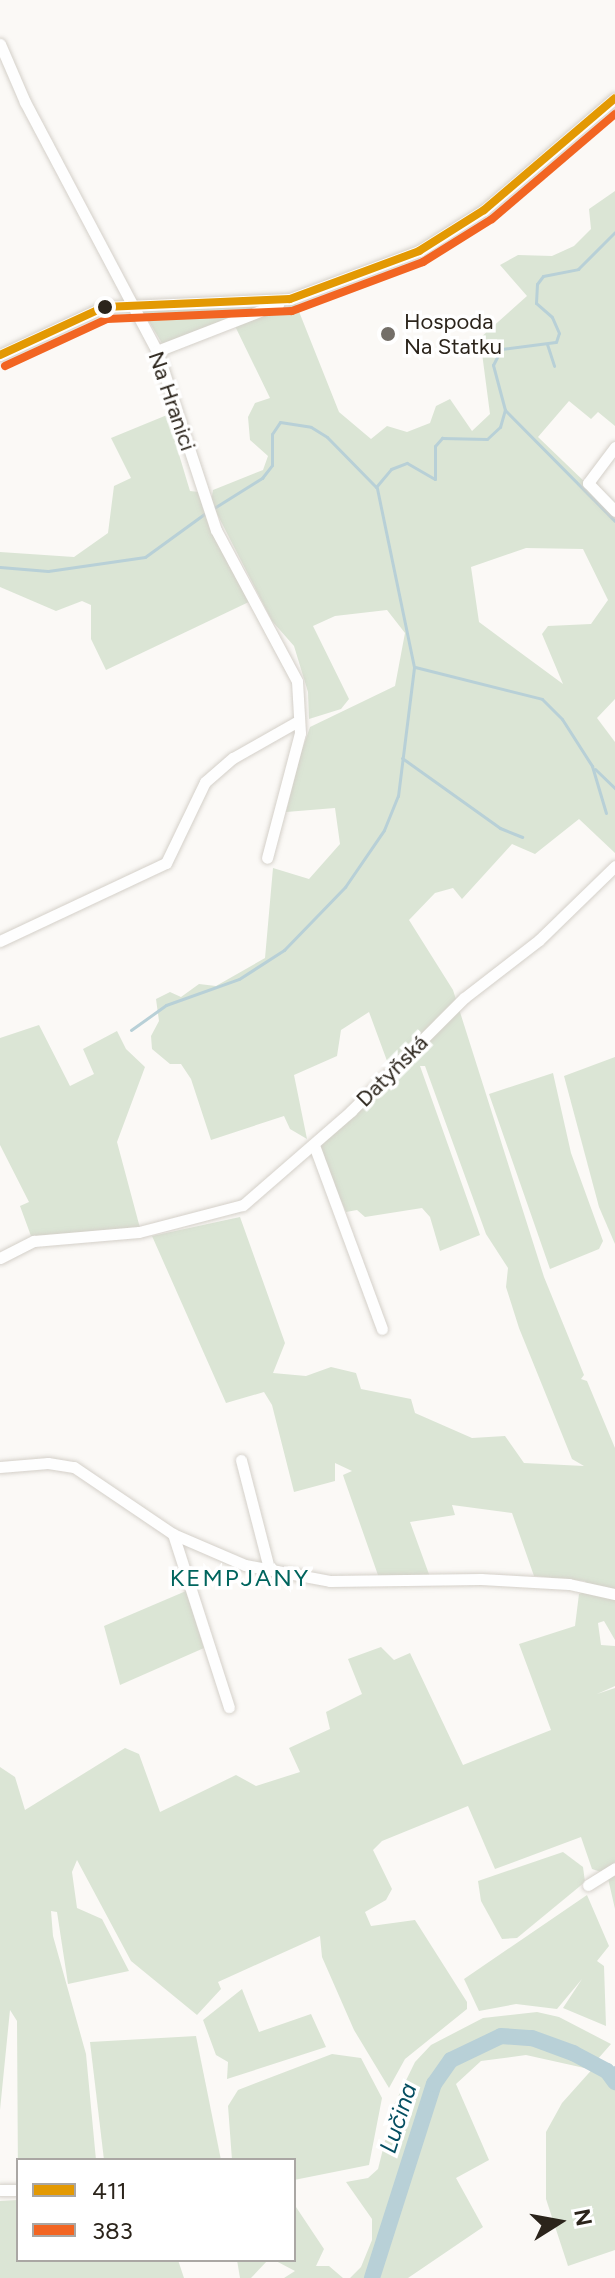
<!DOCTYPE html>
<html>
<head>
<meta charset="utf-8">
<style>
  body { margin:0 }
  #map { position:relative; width:615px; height:2278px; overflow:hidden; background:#fbf9f6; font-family:Figtree,sans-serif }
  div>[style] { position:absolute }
  .green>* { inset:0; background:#dbe5d5 }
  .stream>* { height:3px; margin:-1.5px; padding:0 1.5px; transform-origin:1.5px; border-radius:1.5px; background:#b8d0d7 }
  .river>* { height:16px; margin:-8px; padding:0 8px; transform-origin:8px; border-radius:8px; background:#b8d0d7 }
  .roads { filter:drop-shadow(0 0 2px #d4d0c9) drop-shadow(0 0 2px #d4d0c9) }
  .minor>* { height:11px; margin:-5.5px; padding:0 5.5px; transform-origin:5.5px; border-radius:5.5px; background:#fefefe }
  .bus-1>* { height:8px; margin:-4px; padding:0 4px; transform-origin:4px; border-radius:4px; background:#e39903 }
  .bus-2>* { height:8px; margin:-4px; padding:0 4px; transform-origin:4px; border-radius:4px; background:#f26522 }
  .dots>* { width:22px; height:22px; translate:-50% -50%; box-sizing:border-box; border:4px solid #fff; border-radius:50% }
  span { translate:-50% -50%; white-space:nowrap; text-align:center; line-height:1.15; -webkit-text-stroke:7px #fff; paint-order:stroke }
  .poi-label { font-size:22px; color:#2b241b }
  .left { translate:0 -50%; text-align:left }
  .street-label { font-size:22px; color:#2b241b }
  .neighbourhood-label { font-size:24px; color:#00655e; letter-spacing:2px }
  .water-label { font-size:24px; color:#044e61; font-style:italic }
  .legend { position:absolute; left:16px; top:2158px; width:280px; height:104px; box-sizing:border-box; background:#fff; border:2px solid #aaa7a4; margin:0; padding:10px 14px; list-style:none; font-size:24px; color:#2b241b }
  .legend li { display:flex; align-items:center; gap:16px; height:40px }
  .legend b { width:40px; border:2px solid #aaa7a4 }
  .north { position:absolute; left:519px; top:2182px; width:80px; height:80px; -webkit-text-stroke:6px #fff; paint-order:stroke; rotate:79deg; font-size:22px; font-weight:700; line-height:32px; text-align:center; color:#2b241b }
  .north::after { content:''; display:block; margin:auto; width:28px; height:36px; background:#2b241b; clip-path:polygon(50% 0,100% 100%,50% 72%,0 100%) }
</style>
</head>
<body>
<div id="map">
  <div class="green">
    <i style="clip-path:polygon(evenodd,615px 191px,615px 426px,598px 412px,591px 419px,569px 401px,538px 437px,615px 511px,615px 699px,597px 718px,615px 742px,615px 853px,579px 819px,535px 854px,512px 844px,462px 899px,453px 888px,435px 893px,409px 920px,453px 990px,544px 1277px,584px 1375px,581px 1379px,587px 1381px,615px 1448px,615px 1640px,604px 1621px,598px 1623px,601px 1645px,615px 1646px,615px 1686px,597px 1694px,615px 1688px,615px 1909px,607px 1874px,592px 1869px,581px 1837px,495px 1869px,468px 1806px,382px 1841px,373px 1850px,392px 1889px,386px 1900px,365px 1912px,371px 1926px,415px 1920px,467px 2002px,467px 2009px,405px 2059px,389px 2088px,354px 2030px,322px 1957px,320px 1936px,218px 1982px,221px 1989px,197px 2015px,131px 1961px,77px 1860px,72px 1872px,77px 1908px,102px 1919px,129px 1971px,68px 1984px,57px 1912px,51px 1911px,53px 1936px,86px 2054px,96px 2160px,18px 2160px,18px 2181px,17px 2021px,10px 2010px,0 2110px,0 1767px,15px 1777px,25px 1810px,125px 1748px,139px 1754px,160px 1812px,236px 1775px,256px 1786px,300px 1772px,289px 1748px,330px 1729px,326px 1712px,362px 1694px,348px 1659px,381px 1647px,394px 1660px,410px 1653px,463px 1765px,551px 1730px,519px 1644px,575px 1626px,579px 1594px,588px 1590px,585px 1581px,534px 1576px,512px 1513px,452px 1505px,455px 1515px,410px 1522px,430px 1577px,379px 1578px,345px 1481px,343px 1475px,352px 1471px,335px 1463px,335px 1481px,294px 1492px,272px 1405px,264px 1392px,226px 1403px,152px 1236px,240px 1217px,285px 1343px,273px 1373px,306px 1376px,331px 1367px,356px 1373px,361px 1389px,411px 1399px,415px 1413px,472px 1438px,505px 1436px,524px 1463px,584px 1466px,572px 1459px,519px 1328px,506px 1287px,508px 1268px,486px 1234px,425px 1066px,420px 1066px,480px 1235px,440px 1251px,430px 1217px,422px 1208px,365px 1217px,357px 1210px,346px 1212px,323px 1160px,320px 1147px,390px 1069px,369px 1012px,341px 1030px,337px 1056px,294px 1075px,307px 1139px,290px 1129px,284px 1116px,211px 1140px,191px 1079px,181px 1064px,170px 1064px,152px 1049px,151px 1036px,159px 1021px,156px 999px,170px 992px,181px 997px,199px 984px,216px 986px,265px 958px,273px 868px,309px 879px,340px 844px,335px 808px,286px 812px,301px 753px,310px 727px,395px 686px,405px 633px,387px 610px,335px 616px,313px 626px,349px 699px,341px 709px,309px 719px,308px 692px,294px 646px,272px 621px,211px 502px,213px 490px,263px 470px,268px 456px,250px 440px,248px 417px,255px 403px,270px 398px,234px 324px,296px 304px,339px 412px,371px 439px,387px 426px,407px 432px,430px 423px,436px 406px,450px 399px,472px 431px,490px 414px,480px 338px,527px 296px,500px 265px,518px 255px,552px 256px,574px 246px,591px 229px,589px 209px,615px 191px,526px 548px,583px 549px,608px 600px,591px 624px,548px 626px,542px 634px,563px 684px,479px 622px,471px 567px,526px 548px)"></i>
    <i style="clip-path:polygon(266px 305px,163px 345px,142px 310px)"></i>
    <i style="clip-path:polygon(167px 415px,190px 491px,199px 492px,253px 600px,106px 670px,91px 639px,91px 605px,82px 601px,56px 611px,0 587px,0 552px,74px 557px,108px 533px,114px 486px,131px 478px,111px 438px)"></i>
    <i style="clip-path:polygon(39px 1025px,70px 1086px,94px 1074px,83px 1049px,117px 1031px,126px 1049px,145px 1067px,117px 1142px,140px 1228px,31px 1236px,20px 1206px,29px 1202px,0 1145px,0 1038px)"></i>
    <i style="clip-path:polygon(615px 1057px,615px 1244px,599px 1207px,564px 1076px)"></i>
    <i style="clip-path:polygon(553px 1073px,571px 1153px,603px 1241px,599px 1249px,550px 1269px,489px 1094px)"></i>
    <i style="clip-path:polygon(186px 1591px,204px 1648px,120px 1685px,104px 1626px)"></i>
    <i style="clip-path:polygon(563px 1852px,583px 1867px,585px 1882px,517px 1938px,502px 1939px,481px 1901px,478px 1881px)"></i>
    <i style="clip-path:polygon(587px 1895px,609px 1946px,597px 1961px,604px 1966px,606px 2026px,563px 2008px,582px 1979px,557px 2009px,516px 2004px,479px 2011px,464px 1979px)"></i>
    <i style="clip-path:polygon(242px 1989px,259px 2032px,311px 2014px,326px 2047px,227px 2079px,228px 2062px,216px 2055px,203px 2020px)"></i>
    <i style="clip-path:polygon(537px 2012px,559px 2017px,611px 2044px,589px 2069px,526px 2055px,481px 2061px,456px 2084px,489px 2160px,456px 2178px,483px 2227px,408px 2278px,350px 2278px,361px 2267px,372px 2240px,372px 2219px,346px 2182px,368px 2178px,378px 2169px,394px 2105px,415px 2062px,431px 2045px,483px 2018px)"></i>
    <i style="clip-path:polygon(196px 2036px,221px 2160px,104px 2160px,90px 2042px)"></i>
    <i style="clip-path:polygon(332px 2054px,361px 2058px,382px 2098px,369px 2165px,294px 2180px,294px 2160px,232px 2160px,228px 2106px,238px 2090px)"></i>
    <i style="clip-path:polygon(596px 2065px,609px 2080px,615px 2076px,615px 2250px,568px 2266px,546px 2199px,546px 2132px,562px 2103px)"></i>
    <i style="clip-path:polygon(18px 2200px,18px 2260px,178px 2260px,184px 2278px,0 2278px,0 2201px)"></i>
    <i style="clip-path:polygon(294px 2204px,324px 2249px,316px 2266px,329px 2266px,343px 2278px,284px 2278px,295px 2271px,274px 2260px,294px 2260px)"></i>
    <i style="clip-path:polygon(237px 2260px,268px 2260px,251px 2278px,240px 2278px)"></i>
  </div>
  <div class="stream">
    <i style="left:547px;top:344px;width:23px;rotate:72deg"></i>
    <i style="left:505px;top:410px;width:156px;rotate:45.3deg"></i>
    <i style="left:214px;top:508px;width:57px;rotate:-32deg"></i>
    <i style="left:262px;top:478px;width:16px;rotate:-52deg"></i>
    <i style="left:272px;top:465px;width:31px;rotate:-90deg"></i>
    <i style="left:272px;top:434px;width:14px;rotate:-56deg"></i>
    <i style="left:280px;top:422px;width:31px;rotate:9deg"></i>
    <i style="left:311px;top:427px;width:19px;rotate:32deg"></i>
    <i style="left:327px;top:437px;width:70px;rotate:45.6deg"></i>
    <i style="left:376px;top:487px;width:23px;rotate:-50deg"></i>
    <i style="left:391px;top:469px;width:17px;rotate:-21deg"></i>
    <i style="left:407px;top:463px;width:32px;rotate:30deg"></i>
    <i style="left:435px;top:479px;width:33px;rotate:-90deg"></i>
    <i style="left:435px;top:446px;width:11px;rotate:-49deg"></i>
    <i style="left:442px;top:438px;width:45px;rotate:1.3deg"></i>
    <i style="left:487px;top:439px;width:18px;rotate:-43deg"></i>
    <i style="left:500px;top:427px;width:18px;rotate:-74deg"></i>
    <i style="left:505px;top:410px;width:47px;rotate:-104.9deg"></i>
    <i style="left:493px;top:365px;width:18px;rotate:-63deg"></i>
    <i style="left:501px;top:349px;width:55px;rotate:-7.3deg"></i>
    <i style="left:556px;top:342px;width:9px;rotate:-72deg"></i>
    <i style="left:559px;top:333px;width:17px;rotate:-114deg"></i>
    <i style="left:552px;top:317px;width:21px;rotate:-139deg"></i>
    <i style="left:536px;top:303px;width:19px;rotate:-87deg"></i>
    <i style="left:537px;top:284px;width:10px;rotate:-53deg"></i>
    <i style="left:543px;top:276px;width:36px;rotate:-11deg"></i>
    <i style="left:578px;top:269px;width:52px;rotate:-45deg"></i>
    <i style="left:0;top:567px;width:48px;rotate:4.8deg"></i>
    <i style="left:48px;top:571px;width:98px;rotate:-8.2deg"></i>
    <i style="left:145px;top:557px;width:77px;rotate:-36deg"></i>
    <i style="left:415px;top:667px;width:131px;rotate:14.1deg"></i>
    <i style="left:542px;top:699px;width:28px;rotate:45deg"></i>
    <i style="left:562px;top:719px;width:56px;rotate:57.4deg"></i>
    <i style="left:592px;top:766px;width:49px;rotate:73.4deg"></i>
    <i style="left:402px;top:758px;width:120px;rotate:35.5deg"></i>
    <i style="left:500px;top:828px;width:24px;rotate:22deg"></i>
    <i style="left:595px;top:769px;width:28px;rotate:44deg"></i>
    <i style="left:131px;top:1030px;width:43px;rotate:-35.5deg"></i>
    <i style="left:166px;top:1005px;width:77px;rotate:-19.6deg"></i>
    <i style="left:239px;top:979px;width:54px;rotate:-32.8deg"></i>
    <i style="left:284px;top:950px;width:88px;rotate:-45.9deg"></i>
    <i style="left:345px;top:887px;width:69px;rotate:-55.6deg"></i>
    <i style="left:384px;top:830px;width:37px;rotate:-68deg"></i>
    <i style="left:398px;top:796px;width:130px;rotate:-82.9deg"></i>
    <i style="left:414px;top:667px;width:183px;rotate:-101.7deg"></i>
    <i style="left:607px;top:2071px;width:9px;rotate:-27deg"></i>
  </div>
  <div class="river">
    <i style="left:372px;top:2278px;width:204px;rotate:-72.3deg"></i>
    <i style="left:434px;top:2084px;width:29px;rotate:-55deg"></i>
    <i style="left:451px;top:2060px;width:55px;rotate:-25.6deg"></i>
    <i style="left:501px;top:2036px;width:31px;rotate:4deg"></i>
    <i style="left:532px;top:2038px;width:44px;rotate:20.1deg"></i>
    <i style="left:573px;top:2053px;width:38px;rotate:28deg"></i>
    <i style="left:607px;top:2071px;width:14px;rotate:54deg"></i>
  </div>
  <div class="roads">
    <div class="minor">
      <i style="left:0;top:44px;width:63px;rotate:66.7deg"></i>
      <i style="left:25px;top:102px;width:282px;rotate:62.1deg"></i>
      <i style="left:157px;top:351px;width:188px;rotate:71.8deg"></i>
      <i style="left:216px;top:530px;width:171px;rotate:61.8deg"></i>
      <i style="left:297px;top:681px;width:52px;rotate:86.7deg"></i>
      <i style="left:300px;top:733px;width:129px;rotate:104.8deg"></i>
      <i style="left:157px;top:351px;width:130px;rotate:-21.2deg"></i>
      <i style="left:0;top:355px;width:115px;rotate:-24.8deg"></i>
      <i style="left:104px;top:307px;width:186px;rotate:-2.5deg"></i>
      <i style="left:290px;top:299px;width:138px;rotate:-20.4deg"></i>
      <i style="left:419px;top:251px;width:77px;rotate:-32.2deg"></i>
      <i style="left:484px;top:210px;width:172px;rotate:-40.5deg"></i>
      <i style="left:615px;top:447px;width:45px;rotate:126.9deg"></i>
      <i style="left:588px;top:483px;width:39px;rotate:46deg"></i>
      <i style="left:0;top:941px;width:183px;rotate:-25.2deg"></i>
      <i style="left:166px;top:863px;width:90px;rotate:-64.3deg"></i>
      <i style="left:205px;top:782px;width:37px;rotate:-41deg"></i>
      <i style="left:233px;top:758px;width:75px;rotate:-29.6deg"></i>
      <i style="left:314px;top:1145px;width:196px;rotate:69.7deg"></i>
      <i style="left:0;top:1258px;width:38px;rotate:-27deg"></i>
      <i style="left:34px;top:1241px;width:105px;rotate:-4.9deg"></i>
      <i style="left:139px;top:1232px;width:107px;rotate:-14.6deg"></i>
      <i style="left:243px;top:1205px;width:143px;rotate:-41deg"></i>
      <i style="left:351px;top:1111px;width:160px;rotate:-45deg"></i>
      <i style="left:464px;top:998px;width:95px;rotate:-37.7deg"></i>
      <i style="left:539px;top:940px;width:106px;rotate:-44.2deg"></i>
      <i style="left:241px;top:1460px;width:112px;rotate:75.5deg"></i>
      <i style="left:0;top:1467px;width:48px;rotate:-4.8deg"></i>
      <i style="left:48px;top:1463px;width:26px;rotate:9deg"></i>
      <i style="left:74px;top:1467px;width:120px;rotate:34.1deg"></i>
      <i style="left:173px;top:1534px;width:78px;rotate:23.3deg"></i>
      <i style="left:245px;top:1565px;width:86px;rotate:10.7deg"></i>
      <i style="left:330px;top:1581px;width:151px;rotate:-0.8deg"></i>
      <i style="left:481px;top:1579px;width:88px;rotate:3.3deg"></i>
      <i style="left:569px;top:1584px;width:47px;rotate:12.3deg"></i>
      <i style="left:173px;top:1534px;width:182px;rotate:72.1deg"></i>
      <i style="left:588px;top:1885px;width:32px;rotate:-32deg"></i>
      <i style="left:0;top:2190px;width:18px"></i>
    </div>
  </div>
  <div class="bus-1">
    <i style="left:0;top:355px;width:115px;rotate:-24.8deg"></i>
    <i style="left:104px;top:307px;width:186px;rotate:-2.5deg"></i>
    <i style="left:290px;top:299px;width:138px;rotate:-20.4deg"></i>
    <i style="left:419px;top:251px;width:77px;rotate:-32.2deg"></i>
    <i style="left:484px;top:210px;width:172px;rotate:-40.5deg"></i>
  </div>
  <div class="bus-2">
    <i style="left:5px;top:366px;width:112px;rotate:-24.7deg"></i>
    <i style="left:107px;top:319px;width:185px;rotate:-2.5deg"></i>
    <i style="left:292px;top:311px;width:140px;rotate:-20.5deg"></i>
    <i style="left:423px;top:262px;width:81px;rotate:-31.9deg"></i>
    <i style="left:492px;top:219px;width:162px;rotate:-40.5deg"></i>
  </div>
  <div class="dots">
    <i style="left:105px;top:307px;background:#2b241b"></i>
    <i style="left:388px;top:334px;background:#746f68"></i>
  </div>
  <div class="poi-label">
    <span class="left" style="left:404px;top:334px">Hospoda<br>Na Statku</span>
  </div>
  <div class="street-label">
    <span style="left:172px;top:401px;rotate:71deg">Na Hranici</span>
    <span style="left:392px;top:1071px;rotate:-45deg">Datyňská</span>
  </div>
  <div class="neighbourhood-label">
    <span style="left:240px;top:1578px">KEMPJANY</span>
  </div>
  <div class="water-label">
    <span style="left:398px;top:2118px;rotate:-72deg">Lučina</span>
  </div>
  <ul class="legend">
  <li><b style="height:10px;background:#e39903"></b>411</li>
  <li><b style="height:10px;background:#f26522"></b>383</li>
  </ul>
  <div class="north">N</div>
</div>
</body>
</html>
